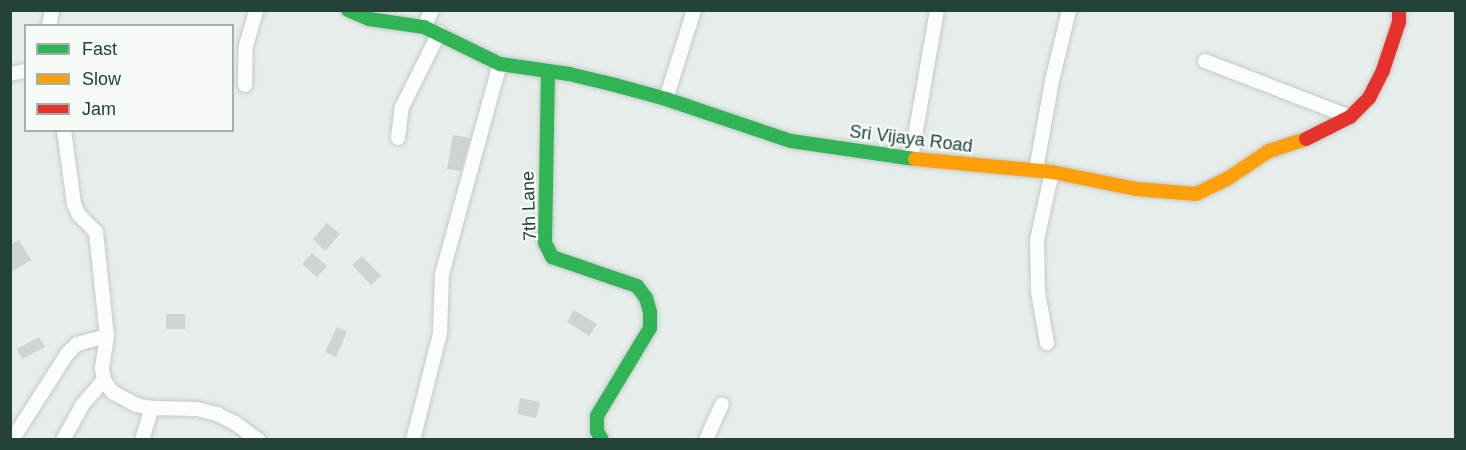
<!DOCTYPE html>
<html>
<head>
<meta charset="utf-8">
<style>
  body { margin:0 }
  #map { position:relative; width:1466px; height:450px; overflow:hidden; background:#e7edea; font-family:Helvetica,sans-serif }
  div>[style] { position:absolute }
  .building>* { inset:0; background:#ced4d1 }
  .roads { filter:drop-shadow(0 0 2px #c4cac7) drop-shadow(0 0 2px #c4cac7) }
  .street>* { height:14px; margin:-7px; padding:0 7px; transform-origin:7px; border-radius:7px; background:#fbfcfc }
  .fast>* { height:14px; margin:-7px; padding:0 7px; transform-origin:7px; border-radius:7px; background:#30b455 }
  .slow>* { height:14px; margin:-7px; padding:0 7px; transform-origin:7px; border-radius:7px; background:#ff9f0a }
  .jam>* { height:14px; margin:-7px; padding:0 7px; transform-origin:7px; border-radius:7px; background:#e5322d }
  span { translate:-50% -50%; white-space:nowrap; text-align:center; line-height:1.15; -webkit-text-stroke:4.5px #f6fbf8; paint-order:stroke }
  .street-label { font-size:18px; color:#234239 }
  .frame { position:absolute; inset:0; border:12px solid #234239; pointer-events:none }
  .legend { position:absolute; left:24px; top:24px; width:210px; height:108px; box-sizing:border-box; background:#f6fbf8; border:2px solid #a2b1ac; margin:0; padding:8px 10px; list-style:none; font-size:18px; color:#234239 }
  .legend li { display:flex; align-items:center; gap:12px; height:30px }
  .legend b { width:30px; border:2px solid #a2b1ac }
</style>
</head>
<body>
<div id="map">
  <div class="building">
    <i style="clip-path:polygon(453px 135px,470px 138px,461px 171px,447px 169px)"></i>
    <i style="clip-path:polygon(327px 223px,340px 234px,325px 251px,313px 239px)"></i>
    <i style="clip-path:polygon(19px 240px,31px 260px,10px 273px,10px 245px)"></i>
    <i style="clip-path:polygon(312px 253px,327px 266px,317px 277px,302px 264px)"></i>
    <i style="clip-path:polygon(362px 256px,381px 276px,371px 285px,352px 265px)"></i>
    <i style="clip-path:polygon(574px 310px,597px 324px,589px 336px,567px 322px)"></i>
    <i style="clip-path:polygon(166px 314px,185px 314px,185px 329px,166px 329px)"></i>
    <i style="clip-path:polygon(337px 327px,347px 332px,336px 357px,325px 352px)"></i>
    <i style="clip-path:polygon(39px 337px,45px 347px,22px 359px,17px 349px)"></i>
    <i style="clip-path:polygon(520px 398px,540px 402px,536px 418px,517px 414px)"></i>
  </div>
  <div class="roads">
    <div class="street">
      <i style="left:49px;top:26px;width:16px;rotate:-79deg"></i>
      <i style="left:424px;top:27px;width:19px;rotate:-65deg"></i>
      <i style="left:1205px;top:61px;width:155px;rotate:21.1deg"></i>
      <i style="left:10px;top:74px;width:16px;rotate:-11deg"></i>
      <i style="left:245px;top:85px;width:39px;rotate:-89deg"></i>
      <i style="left:246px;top:46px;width:37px;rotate:-74deg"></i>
      <i style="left:666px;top:99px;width:93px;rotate:-72.5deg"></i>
      <i style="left:64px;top:130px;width:75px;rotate:82.3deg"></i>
      <i style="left:74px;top:204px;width:12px;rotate:66deg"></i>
      <i style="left:79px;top:215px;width:24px;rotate:45deg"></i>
      <i style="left:96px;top:232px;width:105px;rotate:84deg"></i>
      <i style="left:107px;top:336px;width:33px;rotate:99deg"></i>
      <i style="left:102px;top:369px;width:11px;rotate:80deg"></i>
      <i style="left:104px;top:380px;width:14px;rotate:56deg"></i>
      <i style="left:112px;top:392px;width:27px;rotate:28deg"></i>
      <i style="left:136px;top:405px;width:16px;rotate:11deg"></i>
      <i style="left:152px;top:408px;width:45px;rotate:1.3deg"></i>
      <i style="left:197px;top:409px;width:21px;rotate:14deg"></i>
      <i style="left:217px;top:414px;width:20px;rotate:27deg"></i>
      <i style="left:235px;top:423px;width:29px;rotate:36deg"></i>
      <i style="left:398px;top:138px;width:31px;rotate:-83deg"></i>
      <i style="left:402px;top:107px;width:83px;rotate:-63.4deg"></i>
      <i style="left:911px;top:159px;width:151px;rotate:-80.1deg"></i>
      <i style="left:1036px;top:170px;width:90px;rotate:-79.8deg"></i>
      <i style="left:1052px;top:81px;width:73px;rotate:-76.5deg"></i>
      <i style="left:1047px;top:343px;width:52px;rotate:-100deg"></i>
      <i style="left:1038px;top:292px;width:52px;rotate:-91.1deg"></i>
      <i style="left:1037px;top:240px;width:70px;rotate:-77.6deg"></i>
      <i style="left:12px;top:440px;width:102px;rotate:-57.4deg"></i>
      <i style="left:67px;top:354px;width:14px;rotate:-45deg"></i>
      <i style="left:77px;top:344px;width:31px;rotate:-15deg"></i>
      <i style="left:63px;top:440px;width:41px;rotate:-60.9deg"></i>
      <i style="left:83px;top:404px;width:32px;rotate:-49deg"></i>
      <i style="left:142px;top:440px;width:34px;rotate:-73deg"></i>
      <i style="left:413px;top:440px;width:110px;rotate:-75.8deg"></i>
      <i style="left:440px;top:333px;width:59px;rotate:-88.1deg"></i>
      <i style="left:442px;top:274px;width:218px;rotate:-74.6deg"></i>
      <i style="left:706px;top:440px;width:39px;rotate:-66deg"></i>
    </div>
    <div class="fast">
      <i style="left:348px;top:10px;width:23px;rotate:23deg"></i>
      <i style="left:369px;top:19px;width:56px;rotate:8.3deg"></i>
      <i style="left:424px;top:27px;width:85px;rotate:26deg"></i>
      <i style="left:500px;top:64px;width:70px;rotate:8.2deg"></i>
      <i style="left:569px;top:74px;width:47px;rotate:13.4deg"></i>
      <i style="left:615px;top:85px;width:53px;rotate:15.4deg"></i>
      <i style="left:666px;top:99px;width:132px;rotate:18.6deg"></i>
      <i style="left:791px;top:141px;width:125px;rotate:8.3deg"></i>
      <i style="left:548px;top:71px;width:172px;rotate:91deg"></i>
      <i style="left:545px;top:243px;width:16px;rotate:63deg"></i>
      <i style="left:552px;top:257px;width:90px;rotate:18.8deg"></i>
      <i style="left:637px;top:286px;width:15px;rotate:53deg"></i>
      <i style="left:646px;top:298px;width:15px;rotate:74deg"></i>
      <i style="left:650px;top:312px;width:16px;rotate:90deg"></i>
      <i style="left:650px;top:328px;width:103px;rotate:121.1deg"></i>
      <i style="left:597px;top:416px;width:15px;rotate:90deg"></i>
      <i style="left:597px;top:431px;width:10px;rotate:61deg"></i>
    </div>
    <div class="slow">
      <i style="left:915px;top:159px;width:138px;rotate:5.4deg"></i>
      <i style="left:1052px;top:172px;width:87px;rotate:11.3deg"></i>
      <i style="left:1137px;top:189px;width:59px;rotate:4.8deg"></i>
      <i style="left:1196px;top:194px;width:34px;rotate:-26deg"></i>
      <i style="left:1227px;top:179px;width:50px;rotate:-33.7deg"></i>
      <i style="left:1269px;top:151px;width:39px;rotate:-18deg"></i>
    </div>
    <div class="jam">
      <i style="left:1306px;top:139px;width:49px;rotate:-26.6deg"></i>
      <i style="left:1350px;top:117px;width:27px;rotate:-45deg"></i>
      <i style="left:1369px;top:98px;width:31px;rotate:-63deg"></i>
      <i style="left:1383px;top:70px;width:51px;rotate:-71.6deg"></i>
      <i style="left:1399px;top:22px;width:12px;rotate:-90deg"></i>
    </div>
  </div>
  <div class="street-label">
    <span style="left:911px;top:139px;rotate:7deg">Sri Vijaya Road</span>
    <span style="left:529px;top:206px;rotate:-92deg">7th Lane</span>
  </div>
  <div class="frame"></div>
  <ul class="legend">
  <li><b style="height:8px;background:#30b455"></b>Fast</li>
  <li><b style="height:8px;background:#ff9f0a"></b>Slow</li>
  <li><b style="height:8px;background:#e5322d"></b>Jam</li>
  </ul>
</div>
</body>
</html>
